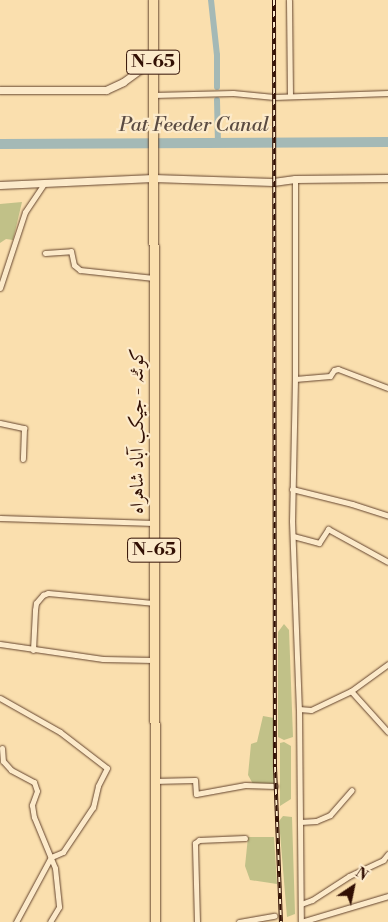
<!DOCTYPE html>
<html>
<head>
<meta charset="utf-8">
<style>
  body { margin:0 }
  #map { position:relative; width:388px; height:922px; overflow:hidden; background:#fadfae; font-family:"Libre Bodoni",Amiri,serif }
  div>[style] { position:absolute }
  .green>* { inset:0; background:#c1c188 }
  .canal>* { height:6px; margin:-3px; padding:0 3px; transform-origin:3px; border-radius:3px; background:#a4b9b6 }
  .river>* { height:10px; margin:-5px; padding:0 5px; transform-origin:5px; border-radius:5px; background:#a4b9b6 }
  .roads { filter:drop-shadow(0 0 1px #64442e) drop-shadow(0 0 1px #64442e) }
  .street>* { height:5px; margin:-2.5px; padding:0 2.5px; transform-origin:2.5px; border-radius:2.5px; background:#fceaca }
  .secondary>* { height:7px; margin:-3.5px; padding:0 3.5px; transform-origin:3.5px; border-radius:3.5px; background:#fceaca }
  .highway>* { height:9px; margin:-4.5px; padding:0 4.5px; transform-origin:4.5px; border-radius:4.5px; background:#fadfae }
  .rail>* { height:4px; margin-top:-2px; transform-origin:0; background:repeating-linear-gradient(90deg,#fceaca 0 5.5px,#321004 0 11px); box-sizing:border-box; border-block:1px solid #321004 }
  span { translate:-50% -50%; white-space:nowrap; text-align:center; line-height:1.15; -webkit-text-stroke:4.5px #fceaca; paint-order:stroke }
  .shield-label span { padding:1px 4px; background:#fceaca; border:1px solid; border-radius:4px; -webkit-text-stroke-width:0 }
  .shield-label { font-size:18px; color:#321004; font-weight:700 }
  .street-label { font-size:19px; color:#321004 }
  .water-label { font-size:20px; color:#5a4b42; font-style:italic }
  .north { position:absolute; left:328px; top:862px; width:50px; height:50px; -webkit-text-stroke:4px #fceaca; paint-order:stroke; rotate:34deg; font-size:14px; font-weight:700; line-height:20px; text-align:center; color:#321004 }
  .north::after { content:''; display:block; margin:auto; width:18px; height:22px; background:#321004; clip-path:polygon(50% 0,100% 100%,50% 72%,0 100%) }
</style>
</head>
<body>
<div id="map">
  <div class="green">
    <i style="clip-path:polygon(22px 202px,13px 240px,6px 239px,0 243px,0 204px)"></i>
    <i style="clip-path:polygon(284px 624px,289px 630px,293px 737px,284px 740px,278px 737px,278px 632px)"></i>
    <i style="clip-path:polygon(263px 716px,274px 718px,274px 784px,253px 784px,248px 775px,251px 744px,257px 742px)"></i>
    <i style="clip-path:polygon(284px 742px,291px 746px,291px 799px,280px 806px,280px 743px)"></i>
    <i style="clip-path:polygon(283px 816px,292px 817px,295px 914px,287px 917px,279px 821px)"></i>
    <i style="clip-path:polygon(248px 837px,274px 837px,277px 884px,250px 880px,245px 866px)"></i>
  </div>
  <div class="canal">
    <i style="left:211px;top:0;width:55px;rotate:83.8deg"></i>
    <i style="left:217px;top:55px;width:32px;rotate:90deg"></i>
    <i style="left:217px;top:100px;width:43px;rotate:88.7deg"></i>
  </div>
  <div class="river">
    <i style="left:0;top:144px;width:388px;rotate:-0.3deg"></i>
  </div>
  <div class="roads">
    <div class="street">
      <i style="left:289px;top:0;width:96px;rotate:89.4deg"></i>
      <i style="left:153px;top:95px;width:80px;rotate:-1.4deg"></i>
      <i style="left:233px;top:93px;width:41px;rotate:5.6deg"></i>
      <i style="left:274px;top:97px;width:114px;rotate:-2deg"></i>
      <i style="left:295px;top:179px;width:200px;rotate:90deg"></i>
      <i style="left:295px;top:379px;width:142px;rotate:91.2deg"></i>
      <i style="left:292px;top:521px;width:188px;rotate:87.9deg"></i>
      <i style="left:299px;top:709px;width:213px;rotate:89.5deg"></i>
      <i style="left:45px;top:253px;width:26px;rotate:-4deg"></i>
      <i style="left:71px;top:251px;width:14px;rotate:78deg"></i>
      <i style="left:74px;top:265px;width:8px;rotate:40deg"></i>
      <i style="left:80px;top:270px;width:74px;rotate:6.2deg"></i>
      <i style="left:0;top:288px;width:80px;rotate:-71.8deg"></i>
      <i style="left:25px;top:212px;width:32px;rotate:-56deg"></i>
      <i style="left:295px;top:379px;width:35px;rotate:-5deg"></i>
      <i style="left:330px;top:376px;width:7px;rotate:-56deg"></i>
      <i style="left:334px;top:370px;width:4px;rotate:-14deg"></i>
      <i style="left:338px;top:369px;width:53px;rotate:20.8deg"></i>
      <i style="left:0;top:423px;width:25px;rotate:12deg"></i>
      <i style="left:24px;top:428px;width:31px;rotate:92deg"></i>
      <i style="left:292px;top:489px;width:62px;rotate:14deg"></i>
      <i style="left:352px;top:504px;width:38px;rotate:18deg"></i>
      <i style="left:0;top:518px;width:154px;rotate:1.9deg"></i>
      <i style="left:293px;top:536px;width:27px;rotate:15deg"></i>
      <i style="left:319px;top:543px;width:17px;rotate:-57deg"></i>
      <i style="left:328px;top:529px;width:68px;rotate:28.8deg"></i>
      <i style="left:0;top:644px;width:104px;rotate:8.3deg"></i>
      <i style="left:103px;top:659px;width:50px;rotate:1.1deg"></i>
      <i style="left:33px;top:650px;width:40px;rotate:-87.1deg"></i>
      <i style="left:35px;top:610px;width:7px;rotate:-82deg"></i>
      <i style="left:36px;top:603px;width:11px;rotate:-49deg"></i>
      <i style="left:43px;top:595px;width:5px;rotate:-22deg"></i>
      <i style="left:48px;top:593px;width:105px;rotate:5.4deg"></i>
      <i style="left:351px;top:691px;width:55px;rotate:47.9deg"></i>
      <i style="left:0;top:698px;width:69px;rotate:29.5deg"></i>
      <i style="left:60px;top:732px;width:59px;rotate:37.5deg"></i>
      <i style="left:107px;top:768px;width:20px;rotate:117deg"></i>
      <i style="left:98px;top:786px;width:22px;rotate:103deg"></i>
      <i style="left:93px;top:807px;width:54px;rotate:123.7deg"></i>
      <i style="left:63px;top:852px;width:13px;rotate:157deg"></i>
      <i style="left:51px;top:857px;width:74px;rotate:118.3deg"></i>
      <i style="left:299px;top:709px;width:12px;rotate:5deg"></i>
      <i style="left:311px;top:710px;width:44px;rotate:-25.4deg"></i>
      <i style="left:351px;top:691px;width:46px;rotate:-36.1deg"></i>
      <i style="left:2px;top:748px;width:13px;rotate:86deg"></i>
      <i style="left:3px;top:761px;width:12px;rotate:48deg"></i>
      <i style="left:11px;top:770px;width:26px;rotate:28deg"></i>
      <i style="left:34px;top:782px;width:9px;rotate:72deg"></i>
      <i style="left:37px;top:791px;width:15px;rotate:110deg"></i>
      <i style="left:32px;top:805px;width:12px;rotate:81deg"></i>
      <i style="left:34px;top:817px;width:55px;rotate:67.6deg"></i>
      <i style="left:55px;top:868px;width:39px;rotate:84deg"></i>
      <i style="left:59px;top:907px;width:17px;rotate:121deg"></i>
      <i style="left:153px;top:781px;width:42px;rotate:-1.4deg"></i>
      <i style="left:195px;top:780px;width:14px;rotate:86deg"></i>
      <i style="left:196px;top:794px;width:50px;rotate:-10.4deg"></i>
      <i style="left:245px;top:785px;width:30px;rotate:2deg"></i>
      <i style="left:300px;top:822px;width:16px;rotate:-4deg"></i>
      <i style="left:316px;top:821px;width:15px;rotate:-23deg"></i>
      <i style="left:330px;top:815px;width:33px;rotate:-49deg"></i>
      <i style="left:301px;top:904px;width:12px;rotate:-20deg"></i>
      <i style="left:312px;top:900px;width:44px;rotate:-33deg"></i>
      <i style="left:349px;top:876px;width:38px;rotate:-25deg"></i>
      <i style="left:383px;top:860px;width:8px;rotate:-50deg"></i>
      <i style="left:197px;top:922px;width:79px;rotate:-91.5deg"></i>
      <i style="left:195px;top:843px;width:5px;rotate:-37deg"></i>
      <i style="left:199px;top:840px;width:46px;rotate:-2.5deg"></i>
      <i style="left:239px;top:922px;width:36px;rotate:-10deg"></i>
      <i style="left:301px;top:922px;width:91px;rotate:-16.6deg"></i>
    </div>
    <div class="secondary">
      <i style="left:0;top:90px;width:106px"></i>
      <i style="left:106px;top:90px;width:19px;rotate:-25deg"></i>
      <i style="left:123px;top:82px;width:37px;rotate:-36deg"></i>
      <i style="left:0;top:185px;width:153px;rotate:-2.6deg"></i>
      <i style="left:153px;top:178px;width:120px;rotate:1.9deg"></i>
      <i style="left:273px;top:182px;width:22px;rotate:-8deg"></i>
      <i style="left:295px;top:179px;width:93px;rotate:-0.6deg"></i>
    </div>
    <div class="highway">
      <i style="left:153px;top:0;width:922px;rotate:89.88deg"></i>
    </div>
  </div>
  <div class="rail">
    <i style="left:274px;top:0;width:767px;rotate:89.93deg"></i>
    <i style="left:275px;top:767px;width:155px;rotate:87.8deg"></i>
  </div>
  <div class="shield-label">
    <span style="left:153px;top:62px">N-65</span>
    <span style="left:154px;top:550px">N-65</span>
  </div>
  <div class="street-label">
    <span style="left:138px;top:431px;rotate:-90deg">کوئٹہ - جیکب آباد شاہراہ</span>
  </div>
  <div class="water-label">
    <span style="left:194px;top:125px">Pat Feeder Canal</span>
  </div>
  <div class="north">N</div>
</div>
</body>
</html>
